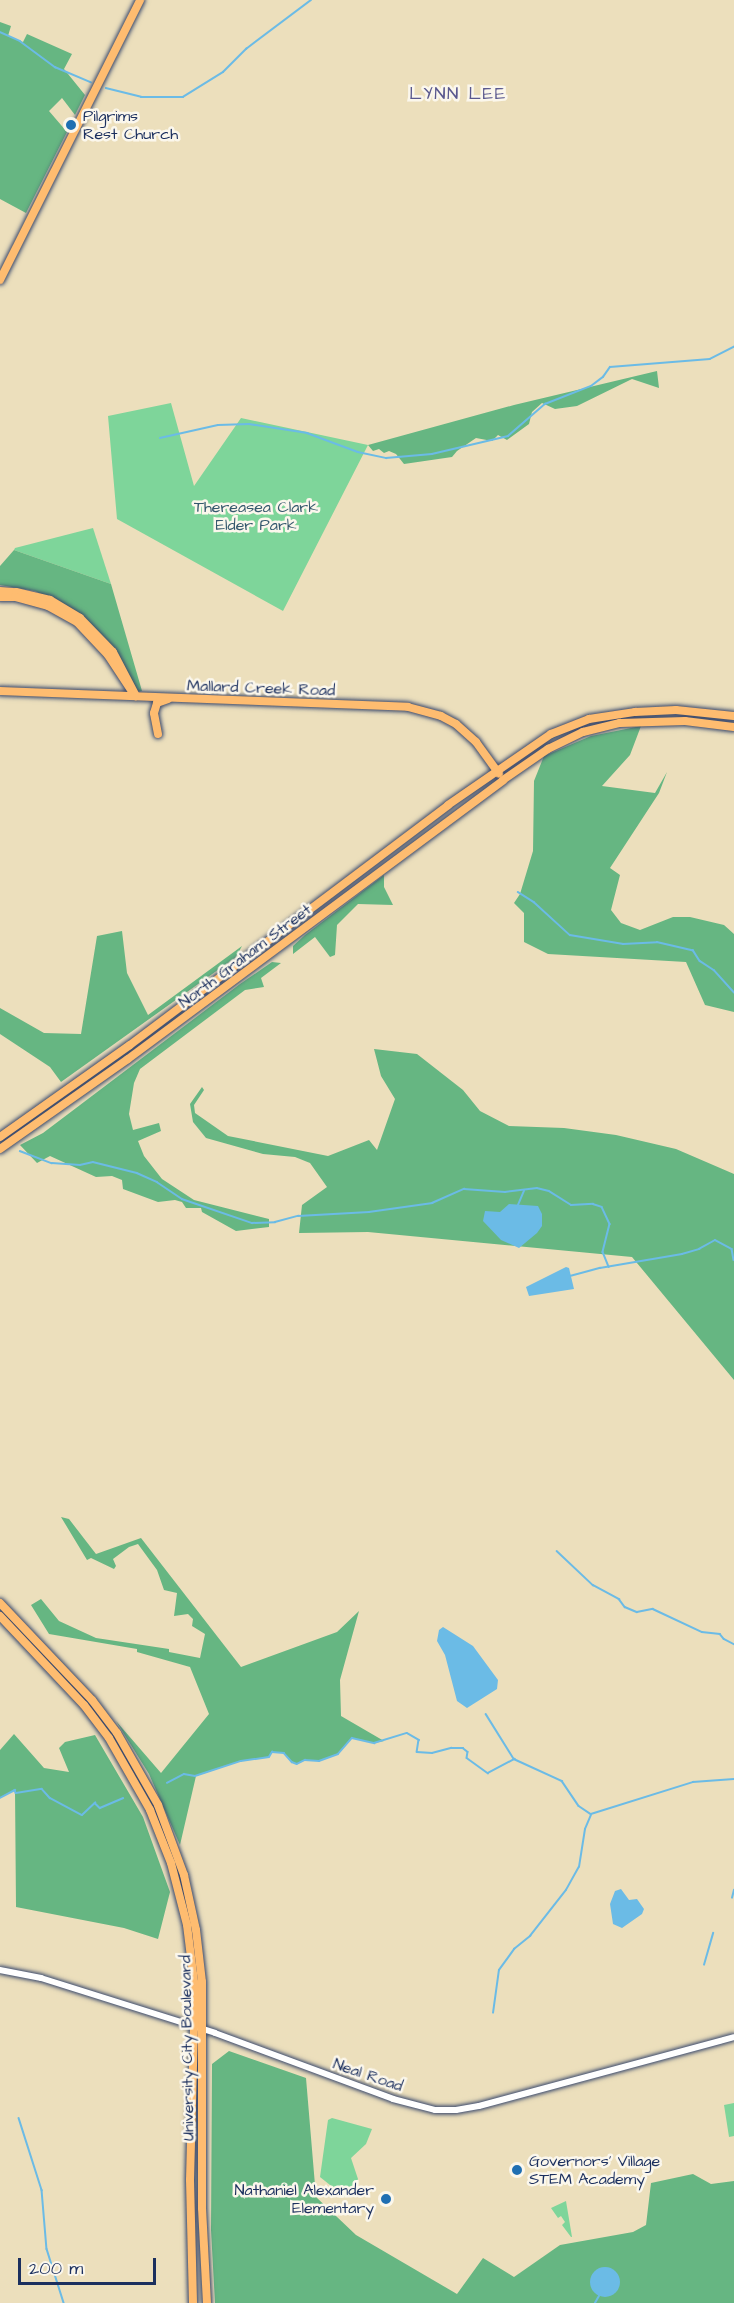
<!DOCTYPE html>
<html>
<head>
<meta charset="utf-8">
<style>
  body { margin:0 }
  #map { position:relative; width:734px; height:2303px; overflow:hidden; background:#ecdfbc; font-family:"Architects Daughter",sans-serif }
  div>[style] { position:absolute }
  .green>* { inset:0; background:#7ed59a }
  .forest>* { inset:0; background:#66b682 }
  .water>* { inset:0; background:#6bbbe6 }
  .round { border-radius:50% }
  .stream>* { height:1.5px; margin:-0.75px; padding:0 0.75px; transform-origin:0.75px; border-radius:0.75px; background:#6bbbe6 }
  .roads { filter:drop-shadow(0 0 2px #3a496c) drop-shadow(0 0 2px #3a496c) }
  .minor>* { height:6px; margin:-3px; padding:0 3px; transform-origin:3px; border-radius:3px; background:#fff }
  .major>* { height:8px; margin:-4px; padding:0 4px; transform-origin:4px; border-radius:4px; background:#febc70 }
  .dots>* { width:16px; height:16px; translate:-50% -50%; box-sizing:border-box; border:3px solid #fbf7ec; border-radius:50% }
  span { translate:-50% -50%; white-space:nowrap; text-align:center; line-height:1.15; -webkit-text-stroke:5px #fbf7ec; paint-order:stroke }
  .poi-label { font-size:16px; color:#1b2f5e }
  .left { translate:0 -50%; text-align:left }
  .right { translate:-100% -50%; text-align:right }
  .park-label { font-size:16px; color:#34586d }
  .street-label { font-size:16px; color:#1b2f5e }
  .neighbourhood-label { font-size:18px; color:#5a588e; letter-spacing:1.5px }
  .scale { position:absolute; left:18px; top:2258px; width:138px; height:27px; box-sizing:border-box; border:3px solid #1b2f5e; border-top:0; padding-left:8px; font-size:18px; line-height:21px; white-space:nowrap; color:#1b2f5e; -webkit-text-stroke:4px #fbf7ec; paint-order:stroke }
</style>
</head>
<body>
<div id="map">
  <div class="green">
    <i style="clip-path:polygon(171px 403px,194px 486px,241px 418px,368px 445px,283px 611px,117px 519px,108px 416px)"></i>
    <i style="clip-path:polygon(93px 528px,111px 584px,14px 550px,15px 548px)"></i>
    <i style="clip-path:polygon(734px 2103px,734px 2136px,729px 2137px,724px 2105px)"></i>
    <i style="clip-path:polygon(332px 2118px,372px 2129px,366px 2144px,351px 2158px,358px 2179px,349px 2196px,345px 2197px,320px 2177px,328px 2120px)"></i>
    <i style="clip-path:polygon(566px 2201px,572px 2237px,571px 2237px,562px 2225px,565px 2222px,561px 2216px,558px 2218px,551px 2208px)"></i>
  </div>
  <div class="forest">
    <i style="clip-path:polygon(0 22px,11px 26px,8px 36px,23px 42px,27px 34px,72px 54px,64px 69px,85px 95px,75px 115px,62px 98px,49px 111px,67px 132px,26px 213px,0 199px)"></i>
    <i style="clip-path:polygon(657px 371px,659px 388px,632px 379px,577px 406px,555px 409px,542px 403px,532px 412px,529px 424px,507px 440px,498px 435px,492px 441px,476px 438px,457px 451px,452px 457px,404px 464px,396px 454px,389px 451px,384px 453px,379px 449px,373px 451px,368px 445px,514px 405px)"></i>
    <i style="clip-path:polygon(14px 550px,111px 584px,142px 691px,137px 691px,108px 641px,78px 612px,35px 591px,0 585px,0 566px)"></i>
    <i style="clip-path:polygon(641px 726px,630px 755px,602px 786px,655px 793px,667px 772px,659px 793px,610px 868px,620px 875px,611px 910px,621px 923px,640px 930px,673px 917px,690px 917px,724px 925px,734px 934px,734px 1012px,705px 1005px,686px 962px,548px 954px,524px 942px,524px 913px,514px 903px,520px 894px,533px 851px,534px 781px,544px 756px,591px 736px)"></i>
    <i style="clip-path:polygon(384px 875px,384px 887px,393px 905px,358px 904px,337px 925px,335px 955px,330px 957px,315px 937px,293px 954px,293px 946px,305px 935px)"></i>
    <i style="clip-path:polygon(122px 931px,127px 973px,148px 1015px,242px 946px,236px 957px,61px 1082px,50px 1067px,0 1034px,0 1008px,44px 1033px,81px 1034px,97px 936px)"></i>
    <i style="clip-path:polygon(272px 962px,281px 963px,261px 978px,264px 987px,245px 990px,140px 1069px,134px 1083px,129px 1114px,133px 1130px,159px 1123px,161px 1131px,138px 1141px,144px 1156px,162px 1179px,194px 1200px,269px 1219px,269px 1227px,236px 1231px,202px 1212px,201px 1208px,186px 1208px,182px 1202px,175px 1200px,158px 1202px,123px 1189px,122px 1180px,112px 1176px,96px 1177px,50px 1156px,37px 1163px,20px 1145px,43px 1133px,240px 984px)"></i>
    <i style="clip-path:polygon(374px 1049px,417px 1054px,463px 1090px,480px 1111px,509px 1126px,564px 1128px,616px 1135px,676px 1149px,734px 1174px,734px 1380px,632px 1257px,368px 1232px,299px 1233px,302px 1205px,327px 1187px,310px 1163px,295px 1157px,263px 1154px,206px 1138px,193px 1122px,190px 1104px,202px 1087px,204px 1090px,194px 1105px,195px 1113px,228px 1136px,328px 1156px,369px 1140px,377px 1150px,395px 1099px,381px 1076px)"></i>
    <i style="clip-path:polygon(61px 1517px,69px 1519px,96px 1554px,141px 1538px,241px 1667px,337px 1632px,359px 1611px,340px 1680px,341px 1716px,384px 1741px,374px 1743px,352px 1738px,338px 1754px,319px 1761px,305px 1760px,297px 1764px,292px 1762px,284px 1753px,272px 1752px,269px 1757px,241px 1761px,196px 1776px,180px 1845px,149px 1774px,116px 1721px,161px 1773px,209px 1714px,190px 1667px,137px 1652px,137px 1649px,49px 1634px,31px 1605px,41px 1599px,59px 1621px,96px 1638px,169px 1649px,169px 1652px,200px 1658px,205px 1634px,192px 1626px,193px 1619px,188px 1614px,174px 1616px,177px 1593px,164px 1590px,157px 1570px,138px 1544px,129px 1547px,113px 1559px,116px 1566px,114px 1569px,91px 1558px,87px 1560px)"></i>
    <i style="clip-path:polygon(14px 1734px,44px 1768px,69px 1772px,59px 1748px,65px 1742px,95px 1735px,143px 1817px,170px 1892px,158px 1939px,124px 1928px,16px 1907px,15px 1790px,0 1798px,0 1750px)"></i>
    <i style="clip-path:polygon(229px 2051px,306px 2078px,316px 2197px,356px 2235px,457px 2294px,483px 2258px,514px 2277px,560px 2245px,633px 2232px,646px 2225px,651px 2183px,693px 2174px,711px 2184px,734px 2181px,734px 2303px,215px 2303px,211px 2230px,212px 2064px)"></i>
  </div>
  <div class="water">
    <i style="clip-path:polygon(509px 1204px,538px 1206px,542px 1214px,542px 1226px,537px 1233px,519px 1248px,501px 1240px,483px 1221px,485px 1211px,500px 1212px)"></i>
    <i style="clip-path:polygon(566px 1267px,569px 1268px,574px 1289px,529px 1296px,526px 1287px)"></i>
    <i style="clip-path:polygon(443px 1627px,473px 1646px,498px 1680px,497px 1689px,467px 1708px,457px 1701px,445px 1655px,437px 1641px,439px 1630px)"></i>
    <i style="clip-path:polygon(621px 1889px,629px 1900px,637px 1899px,644px 1909px,642px 1914px,622px 1928px,613px 1924px,610px 1904px,615px 1891px)"></i>
    <i class="round" style="left:590px;top:2267px;width:30px;height:30px"></i>
  </div>
  <div class="stream">
    <i style="left:0;top:32px;width:22px;rotate:24deg"></i>
    <i style="left:20px;top:41px;width:44px;rotate:36.6deg"></i>
    <i style="left:55px;top:67px;width:39px;rotate:23deg"></i>
    <i style="left:106px;top:88px;width:36px;rotate:14deg"></i>
    <i style="left:141px;top:97px;width:42px"></i>
    <i style="left:183px;top:97px;width:47px;rotate:-32deg"></i>
    <i style="left:223px;top:72px;width:33px;rotate:-45deg"></i>
    <i style="left:246px;top:49px;width:81px;rotate:-37deg"></i>
    <i style="left:160px;top:438px;width:59px;rotate:-12.6deg"></i>
    <i style="left:218px;top:425px;width:31px;rotate:-2deg"></i>
    <i style="left:249px;top:424px;width:59px;rotate:8.8deg"></i>
    <i style="left:307px;top:433px;width:54px;rotate:20.4deg"></i>
    <i style="left:358px;top:452px;width:29px;rotate:12deg"></i>
    <i style="left:386px;top:458px;width:46px;rotate:-5deg"></i>
    <i style="left:432px;top:454px;width:78px;rotate:-13.3deg"></i>
    <i style="left:508px;top:436px;width:49px;rotate:-40.9deg"></i>
    <i style="left:545px;top:404px;width:49px;rotate:-21.4deg"></i>
    <i style="left:591px;top:386px;width:15px;rotate:-37deg"></i>
    <i style="left:603px;top:377px;width:12px;rotate:-55deg"></i>
    <i style="left:610px;top:367px;width:100px;rotate:-4.6deg"></i>
    <i style="left:710px;top:359px;width:27px;rotate:-27deg"></i>
    <i style="left:518px;top:892px;width:19px;rotate:32deg"></i>
    <i style="left:534px;top:902px;width:49px;rotate:42.5deg"></i>
    <i style="left:570px;top:935px;width:54px;rotate:9.6deg"></i>
    <i style="left:623px;top:944px;width:34px;rotate:-3deg"></i>
    <i style="left:657px;top:942px;width:37px;rotate:13deg"></i>
    <i style="left:693px;top:950px;width:13px;rotate:58deg"></i>
    <i style="left:700px;top:961px;width:17px;rotate:33deg"></i>
    <i style="left:714px;top:970px;width:30px;rotate:48deg"></i>
    <i style="left:20px;top:1151px;width:34px;rotate:21deg"></i>
    <i style="left:52px;top:1163px;width:28px;rotate:4deg"></i>
    <i style="left:80px;top:1165px;width:13px;rotate:-13deg"></i>
    <i style="left:93px;top:1162px;width:45px;rotate:14deg"></i>
    <i style="left:137px;top:1173px;width:22px;rotate:24deg"></i>
    <i style="left:157px;top:1182px;width:30px;rotate:34deg"></i>
    <i style="left:182px;top:1199px;width:74px;rotate:18.9deg"></i>
    <i style="left:252px;top:1223px;width:23px;rotate:-2deg"></i>
    <i style="left:275px;top:1222px;width:24px;rotate:-15deg"></i>
    <i style="left:298px;top:1216px;width:71px;rotate:-3.2deg"></i>
    <i style="left:369px;top:1212px;width:64px;rotate:-8.1deg"></i>
    <i style="left:432px;top:1203px;width:35px;rotate:-24deg"></i>
    <i style="left:464px;top:1189px;width:41px;rotate:4.2deg"></i>
    <i style="left:505px;top:1192px;width:32px;rotate:-7deg"></i>
    <i style="left:537px;top:1188px;width:12px;rotate:14deg"></i>
    <i style="left:549px;top:1191px;width:26px;rotate:32deg"></i>
    <i style="left:571px;top:1205px;width:22px;rotate:-3deg"></i>
    <i style="left:593px;top:1204px;width:9px;rotate:18deg"></i>
    <i style="left:602px;top:1207px;width:19px;rotate:65deg"></i>
    <i style="left:610px;top:1224px;width:29px;rotate:104deg"></i>
    <i style="left:603px;top:1252px;width:16px;rotate:68deg"></i>
    <i style="left:518px;top:1205px;width:15px;rotate:-67deg"></i>
    <i style="left:570px;top:1276px;width:31px;rotate:-15deg"></i>
    <i style="left:600px;top:1268px;width:83px;rotate:-9.7deg"></i>
    <i style="left:682px;top:1254px;width:18px;rotate:-16deg"></i>
    <i style="left:699px;top:1249px;width:18px;rotate:-29deg"></i>
    <i style="left:715px;top:1240px;width:19px;rotate:28deg"></i>
    <i style="left:732px;top:1249px;width:11px;rotate:80deg"></i>
    <i style="left:557px;top:1551px;width:50px;rotate:43.4deg"></i>
    <i style="left:593px;top:1585px;width:30px;rotate:28deg"></i>
    <i style="left:619px;top:1599px;width:10px;rotate:53deg"></i>
    <i style="left:625px;top:1607px;width:13px;rotate:23deg"></i>
    <i style="left:637px;top:1612px;width:16px;rotate:-11deg"></i>
    <i style="left:653px;top:1609px;width:54px;rotate:25.1deg"></i>
    <i style="left:702px;top:1632px;width:18px;rotate:6deg"></i>
    <i style="left:720px;top:1634px;width:6px;rotate:51deg"></i>
    <i style="left:724px;top:1639px;width:11px;rotate:27deg"></i>
    <i style="left:486px;top:1714px;width:53px;rotate:58.1deg"></i>
    <i style="left:514px;top:1759px;width:53px;rotate:24.6deg"></i>
    <i style="left:562px;top:1781px;width:30px;rotate:56deg"></i>
    <i style="left:579px;top:1806px;width:14px;rotate:34deg"></i>
    <i style="left:591px;top:1814px;width:107px;rotate:-17.4deg"></i>
    <i style="left:693px;top:1782px;width:41px;rotate:-4.2deg"></i>
    <i style="left:167px;top:1783px;width:19px;rotate:-28deg"></i>
    <i style="left:184px;top:1774px;width:11px;rotate:10deg"></i>
    <i style="left:195px;top:1776px;width:48px;rotate:-18.1deg"></i>
    <i style="left:241px;top:1761px;width:28px;rotate:-8deg"></i>
    <i style="left:269px;top:1757px;width:6px;rotate:-59deg"></i>
    <i style="left:272px;top:1752px;width:12px;rotate:5deg"></i>
    <i style="left:284px;top:1753px;width:12px;rotate:48deg"></i>
    <i style="left:292px;top:1762px;width:5px;rotate:22deg"></i>
    <i style="left:297px;top:1764px;width:9px;rotate:-27deg"></i>
    <i style="left:305px;top:1760px;width:14px;rotate:4deg"></i>
    <i style="left:319px;top:1761px;width:20px;rotate:-20deg"></i>
    <i style="left:338px;top:1754px;width:21px;rotate:-49deg"></i>
    <i style="left:352px;top:1738px;width:23px;rotate:13deg"></i>
    <i style="left:374px;top:1743px;width:34px;rotate:-17deg"></i>
    <i style="left:407px;top:1733px;width:14px;rotate:30deg"></i>
    <i style="left:419px;top:1740px;width:12px;rotate:99deg"></i>
    <i style="left:417px;top:1752px;width:15px;rotate:4deg"></i>
    <i style="left:432px;top:1753px;width:20px;rotate:-15deg"></i>
    <i style="left:451px;top:1748px;width:12px"></i>
    <i style="left:463px;top:1748px;width:6px;rotate:39deg"></i>
    <i style="left:468px;top:1752px;width:6px;rotate:99deg"></i>
    <i style="left:467px;top:1758px;width:26px;rotate:36deg"></i>
    <i style="left:488px;top:1773px;width:30px;rotate:-28deg"></i>
    <i style="left:0;top:1798px;width:17px;rotate:-28deg"></i>
    <i style="left:15px;top:1790px;width:3px;rotate:72deg"></i>
    <i style="left:16px;top:1793px;width:26px;rotate:-9deg"></i>
    <i style="left:42px;top:1789px;width:12px;rotate:48deg"></i>
    <i style="left:50px;top:1798px;width:36px;rotate:28deg"></i>
    <i style="left:82px;top:1815px;width:18px;rotate:-43deg"></i>
    <i style="left:95px;top:1803px;width:7px;rotate:45deg"></i>
    <i style="left:100px;top:1808px;width:25px;rotate:-23deg"></i>
    <i style="left:732px;top:1898px;width:8px;rotate:-76deg"></i>
    <i style="left:704px;top:1965px;width:33px;rotate:-74deg"></i>
    <i style="left:493px;top:2013px;width:43px;rotate:-82.1deg"></i>
    <i style="left:499px;top:1970px;width:26px;rotate:-54deg"></i>
    <i style="left:514px;top:1949px;width:21px;rotate:-39deg"></i>
    <i style="left:530px;top:1936px;width:58px;rotate:-52deg"></i>
    <i style="left:566px;top:1890px;width:26px;rotate:-61deg"></i>
    <i style="left:579px;top:1867px;width:38px;rotate:-81deg"></i>
    <i style="left:585px;top:1829px;width:15px;rotate:-67deg"></i>
    <i style="left:19px;top:2118px;width:76px;rotate:72.3deg"></i>
    <i style="left:42px;top:2190px;width:59px;rotate:85.2deg"></i>
    <i style="left:47px;top:2249px;width:57px;rotate:72.5deg"></i>
    <i style="left:595px;top:2303px;width:8px;rotate:-60deg"></i>
  </div>
  <div class="roads">
    <div class="minor">
      <i style="left:0;top:1970px;width:42px;rotate:11deg"></i>
      <i style="left:41px;top:1978px;width:182px;rotate:17.5deg"></i>
      <i style="left:215px;top:2033px;width:190px;rotate:20.3deg"></i>
      <i style="left:393px;top:2099px;width:43px;rotate:14.7deg"></i>
      <i style="left:435px;top:2110px;width:21px"></i>
      <i style="left:456px;top:2110px;width:23px;rotate:-10deg"></i>
      <i style="left:479px;top:2106px;width:264px;rotate:-15.1deg"></i>
    </div>
    <div class="major">
      <i style="left:0;top:280px;width:313px;rotate:-63.4deg"></i>
      <i style="left:0;top:591px;width:16px;rotate:4deg"></i>
      <i style="left:16px;top:592px;width:35px;rotate:13deg"></i>
      <i style="left:50px;top:600px;width:35px;rotate:31deg"></i>
      <i style="left:80px;top:618px;width:47px;rotate:45.9deg"></i>
      <i style="left:113px;top:652px;width:50px;rotate:62.4deg"></i>
      <i style="left:0;top:597px;width:15px"></i>
      <i style="left:15px;top:597px;width:34px;rotate:15deg"></i>
      <i style="left:48px;top:606px;width:33px;rotate:29deg"></i>
      <i style="left:77px;top:622px;width:45px;rotate:46.8deg"></i>
      <i style="left:108px;top:655px;width:45px;rotate:56.7deg"></i>
      <i style="left:0;top:691px;width:408px;rotate:2.2deg"></i>
      <i style="left:408px;top:707px;width:34px;rotate:15deg"></i>
      <i style="left:441px;top:716px;width:17px;rotate:28deg"></i>
      <i style="left:456px;top:724px;width:27px;rotate:42deg"></i>
      <i style="left:476px;top:742px;width:39px;rotate:54deg"></i>
      <i style="left:158px;top:734px;width:21px;rotate:-101deg"></i>
      <i style="left:154px;top:713px;width:10px;rotate:-73deg"></i>
      <i style="left:157px;top:703px;width:12px;rotate:-20deg"></i>
      <i style="left:0;top:1137px;width:159px;rotate:-35.3deg"></i>
      <i style="left:130px;top:1045px;width:398px;rotate:-37deg"></i>
      <i style="left:448px;top:805px;width:125px;rotate:-34.6deg"></i>
      <i style="left:551px;top:734px;width:41px;rotate:-21.5deg"></i>
      <i style="left:589px;top:719px;width:47px;rotate:-8.7deg"></i>
      <i style="left:635px;top:712px;width:41px;rotate:-2.8deg"></i>
      <i style="left:676px;top:710px;width:58px;rotate:5.9deg"></i>
      <i style="left:0;top:1149px;width:156px;rotate:-35.1deg"></i>
      <i style="left:128px;top:1059px;width:467px;rotate:-36.6deg"></i>
      <i style="left:503px;top:780px;width:55px;rotate:-34.6deg"></i>
      <i style="left:548px;top:749px;width:39px;rotate:-26deg"></i>
      <i style="left:583px;top:732px;width:38px;rotate:-14deg"></i>
      <i style="left:620px;top:723px;width:65px;rotate:-1.8deg"></i>
      <i style="left:685px;top:721px;width:49px;rotate:7deg"></i>
      <i style="left:0;top:1603px;width:134px;rotate:46.5deg"></i>
      <i style="left:92px;top:1700px;width:41px;rotate:52.9deg"></i>
      <i style="left:117px;top:1733px;width:83px;rotate:60.3deg"></i>
      <i style="left:158px;top:1805px;width:75px;rotate:69.6deg"></i>
      <i style="left:184px;top:1875px;width:56px;rotate:77.7deg"></i>
      <i style="left:196px;top:1930px;width:52px;rotate:83.4deg"></i>
      <i style="left:202px;top:1982px;width:226px;rotate:90deg"></i>
      <i style="left:202px;top:2208px;width:95px;rotate:87deg"></i>
      <i style="left:0;top:1616px;width:122px;rotate:46.7deg"></i>
      <i style="left:84px;top:1705px;width:41px;rotate:52.9deg"></i>
      <i style="left:109px;top:1738px;width:83px;rotate:60.3deg"></i>
      <i style="left:150px;top:1810px;width:57px;rotate:68.4deg"></i>
      <i style="left:171px;top:1863px;width:64px;rotate:75.5deg"></i>
      <i style="left:187px;top:1925px;width:64px;rotate:82.9deg"></i>
      <i style="left:195px;top:1989px;width:191px;rotate:91.5deg"></i>
      <i style="left:190px;top:2180px;width:123px;rotate:88.6deg"></i>
    </div>
  </div>
  <div class="dots">
    <i style="left:71px;top:125px;background:#1f6fb2"></i>
    <i style="left:517px;top:2170px;background:#1f6fb2"></i>
    <i style="left:386px;top:2199px;background:#1f6fb2"></i>
  </div>
  <div class="poi-label">
    <span class="left" style="left:83px;top:125px">Pilgrims<br>Rest Church</span>
    <span class="left" style="left:529px;top:2170px">Governors' Village<br>STEM Academy</span>
    <span class="right" style="left:374px;top:2199px">Nathaniel Alexander<br>Elementary</span>
  </div>
  <div class="park-label">
    <span style="left:256px;top:516px">Thereasea Clark<br>Elder Park</span>
  </div>
  <div class="street-label">
    <span style="left:261px;top:688px;rotate:2deg">Mallard Creek Road</span>
    <span style="left:245px;top:956px;rotate:-37deg">North Graham Street</span>
    <span style="left:187px;top:2048px;rotate:-91deg">University City Boulevard</span>
    <span style="left:368px;top:2075px;rotate:19deg">Neal Road</span>
  </div>
  <div class="neighbourhood-label">
    <span style="left:458px;top:94px">LYNN LEE</span>
  </div>
  <div class="scale">200 m</div>
</div>
</body>
</html>
